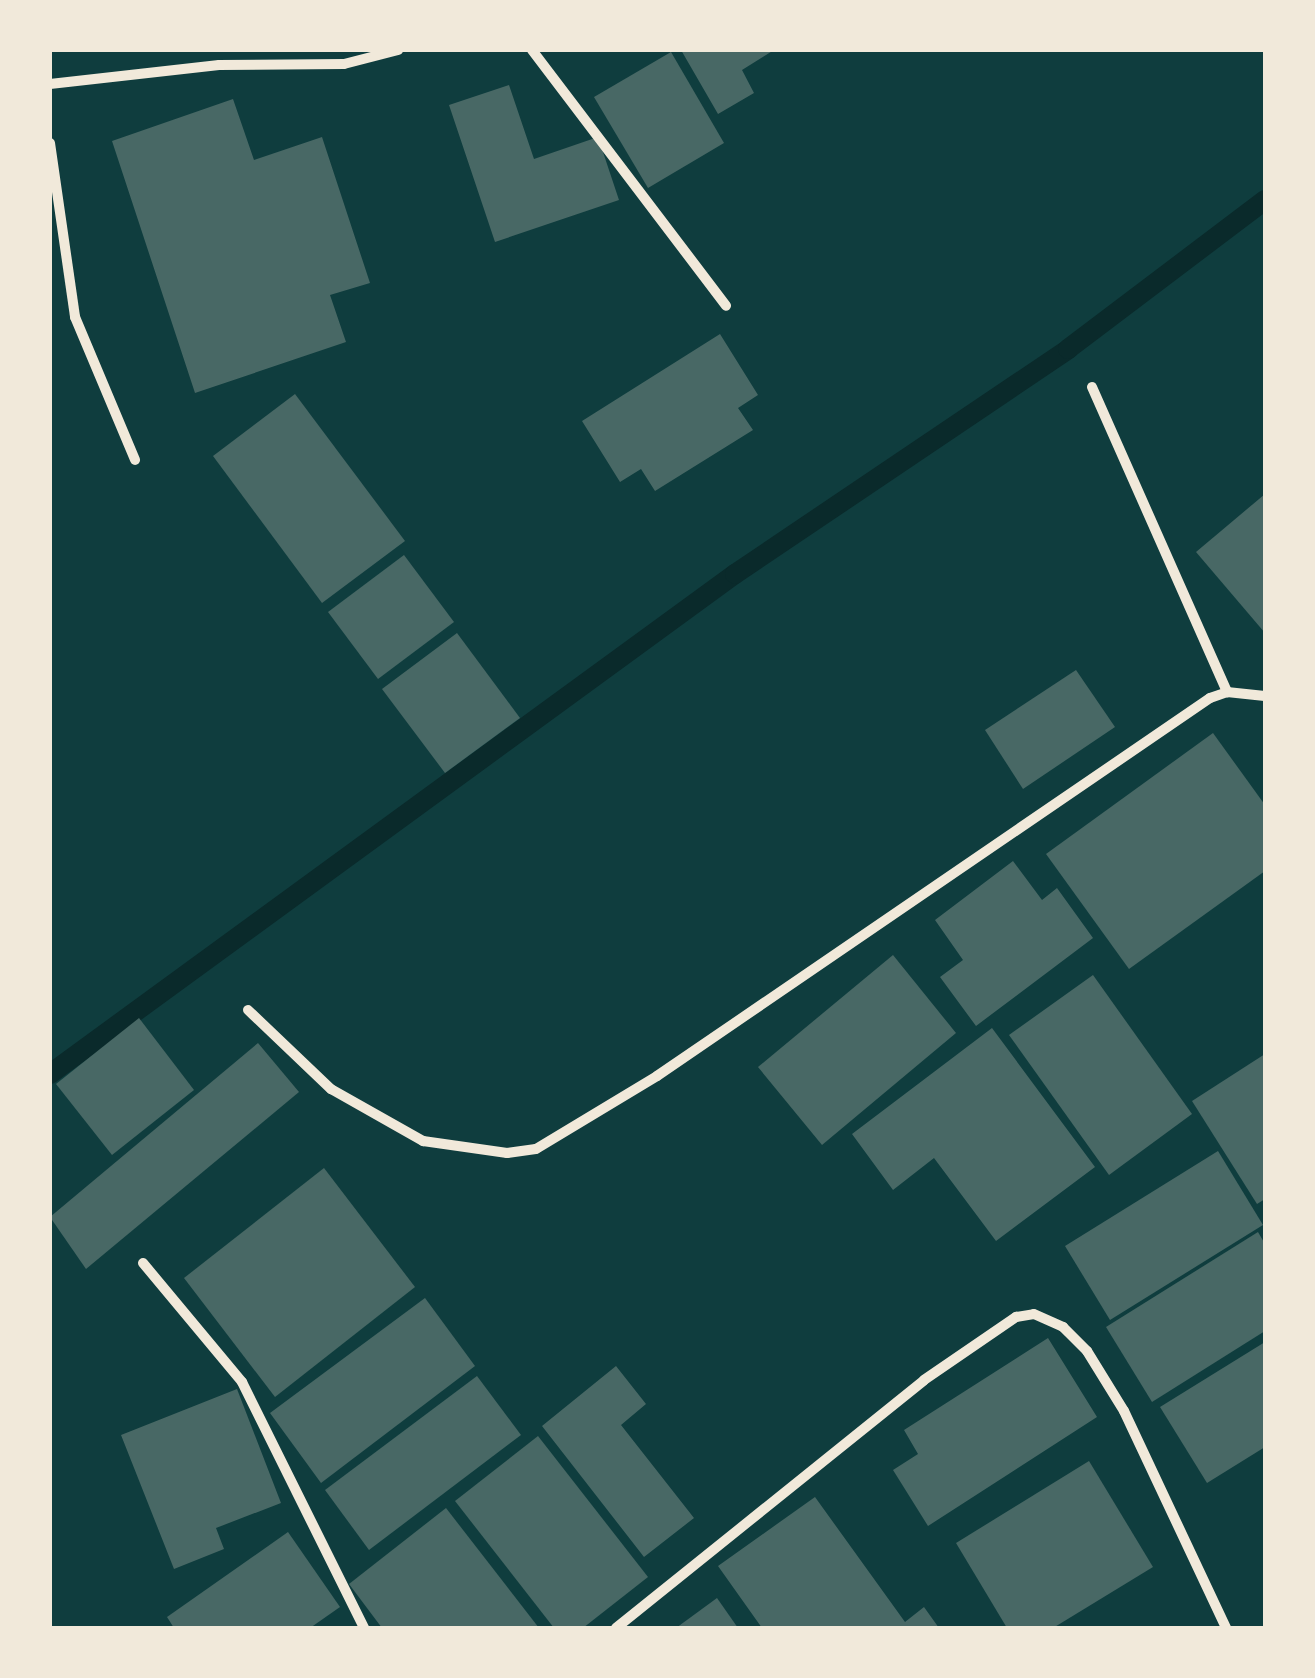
<!DOCTYPE html>
<html>
<head>
<meta charset="utf-8">
<style>
  body { margin:0 }
  #map { position:relative; width:1315px; height:1678px; overflow:hidden; background:#0f3d3e; font-family:"Titillium Web",sans-serif }
  div>[style] { position:absolute }
  .stream>* { height:20px; margin:-10px; padding:0 10px; transform-origin:10px; border-radius:10px; background:#0a2a2b }
  .building>* { inset:0; background:#486865 }
  .minor>* { height:10px; margin:-5px; padding:0 5px; transform-origin:5px; border-radius:5px; background:#f1e9da }
  span { translate:-50% -50%; white-space:nowrap; text-align:center; line-height:1.15; -webkit-text-stroke:9px #f1e9da; paint-order:stroke }
  .frame { position:absolute; inset:0; border:52px solid #f1e9da; pointer-events:none }
</style>
</head>
<body>
<div id="map">
  <div class="stream">
    <i style="left:50px;top:1074px;width:848px;rotate:-36.13deg"></i>
    <i style="left:735px;top:574px;width:402px;rotate:-34deg"></i>
    <i style="left:1068px;top:349px;width:247px;rotate:-37.1deg"></i>
  </div>
  <div class="building">
    <i style="clip-path:polygon(681px 50px,774px 50px,742px 70px,754px 93px,718px 114px)"></i>
    <i style="clip-path:polygon(671px 52px,724px 143px,648px 188px,594px 97px)"></i>
    <i style="clip-path:polygon(509px 85px,534px 159px,598px 137px,619px 200px,495px 242px,449px 105px)"></i>
    <i style="clip-path:polygon(233px 99px,254px 160px,322px 137px,370px 283px,330px 295px,346px 342px,195px 393px,112px 141px)"></i>
    <i style="clip-path:polygon(720px 334px,758px 395px,738px 408px,753px 430px,655px 491px,641px 469px,620px 482px,582px 421px)"></i>
    <i style="clip-path:polygon(295px 394px,405px 541px,322px 603px,213px 456px)"></i>
    <i style="clip-path:polygon(1265px 494px,1265px 633px,1196px 552px)"></i>
    <i style="clip-path:polygon(404px 555px,454px 622px,378px 679px,328px 612px)"></i>
    <i style="clip-path:polygon(457px 633px,520px 718px,445px 773px,382px 689px)"></i>
    <i style="clip-path:polygon(1076px 670px,1115px 727px,1023px 789px,985px 730px)"></i>
    <i style="clip-path:polygon(1213px 733px,1265px 805px,1265px 871px,1129px 969px,1046px 854px)"></i>
    <i style="clip-path:polygon(1013px 861px,1042px 900px,1057px 888px,1093px 938px,976px 1026px,940px 977px,963px 960px,935px 920px)"></i>
    <i style="clip-path:polygon(893px 955px,956px 1033px,822px 1145px,758px 1067px)"></i>
    <i style="clip-path:polygon(1093px 975px,1192px 1114px,1109px 1175px,1009px 1035px)"></i>
    <i style="clip-path:polygon(139px 1018px,194px 1090px,112px 1155px,56px 1084px)"></i>
    <i style="clip-path:polygon(992px 1028px,1095px 1167px,996px 1241px,934px 1158px,893px 1190px,852px 1134px)"></i>
    <i style="clip-path:polygon(258px 1043px,299px 1092px,86px 1269px,50px 1217px)"></i>
    <i style="clip-path:polygon(1265px 1054px,1265px 1199px,1257px 1204px,1192px 1101px)"></i>
    <i style="clip-path:polygon(1218px 1151px,1263px 1225px,1110px 1320px,1065px 1246px)"></i>
    <i style="clip-path:polygon(324px 1168px,415px 1287px,275px 1397px,184px 1278px)"></i>
    <i style="clip-path:polygon(1258px 1232px,1265px 1244px,1265px 1331px,1152px 1402px,1106px 1327px)"></i>
    <i style="clip-path:polygon(425px 1298px,475px 1366px,321px 1483px,270px 1413px)"></i>
    <i style="clip-path:polygon(1048px 1338px,1097px 1417px,928px 1526px,893px 1470px,918px 1454px,904px 1430px)"></i>
    <i style="clip-path:polygon(1265px 1342px,1265px 1447px,1207px 1483px,1160px 1407px)"></i>
    <i style="clip-path:polygon(616px 1366px,646px 1404px,621px 1425px,694px 1518px,644px 1557px,542px 1426px)"></i>
    <i style="clip-path:polygon(477px 1376px,521px 1435px,369px 1550px,325px 1490px)"></i>
    <i style="clip-path:polygon(237px 1389px,281px 1503px,216px 1528px,224px 1549px,174px 1569px,121px 1435px)"></i>
    <i style="clip-path:polygon(538px 1436px,648px 1577px,583px 1628px,554px 1628px,455px 1501px)"></i>
    <i style="clip-path:polygon(1089px 1461px,1153px 1567px,1053px 1628px,1007px 1628px,956px 1543px)"></i>
    <i style="clip-path:polygon(815px 1497px,905px 1622px,924px 1607px,939px 1628px,762px 1628px,718px 1566px)"></i>
    <i style="clip-path:polygon(446px 1508px,539px 1628px,382px 1628px,349px 1584px)"></i>
    <i style="clip-path:polygon(288px 1532px,340px 1607px,310px 1628px,174px 1628px,167px 1617px)"></i>
    <i style="clip-path:polygon(717px 1598px,738px 1628px,676px 1628px)"></i>
  </div>
  <div class="minor">
    <i style="left:532px;top:50px;width:321px;rotate:52.8deg"></i>
    <i style="left:50px;top:84px;width:170px;rotate:-6.4deg"></i>
    <i style="left:219px;top:65px;width:125px;rotate:-0.5deg"></i>
    <i style="left:344px;top:64px;width:56px;rotate:-14.5deg"></i>
    <i style="left:50px;top:143px;width:176px;rotate:81.8deg"></i>
    <i style="left:75px;top:317px;width:155px;rotate:67.2deg"></i>
    <i style="left:1092px;top:387px;width:334px;rotate:66.1deg"></i>
    <i style="left:248px;top:1010px;width:115px;rotate:43.6deg"></i>
    <i style="left:331px;top:1089px;width:106px;rotate:29.5deg"></i>
    <i style="left:423px;top:1141px;width:85px;rotate:8.1deg"></i>
    <i style="left:507px;top:1153px;width:29px;rotate:-8deg"></i>
    <i style="left:536px;top:1149px;width:141px;rotate:-31.1deg"></i>
    <i style="left:657px;top:1076px;width:670px;rotate:-34.35deg"></i>
    <i style="left:1210px;top:698px;width:18px;rotate:-19deg"></i>
    <i style="left:1227px;top:692px;width:38px;rotate:6deg"></i>
    <i style="left:143px;top:1263px;width:155px;rotate:50.2deg"></i>
    <i style="left:242px;top:1382px;width:275px;rotate:63.6deg"></i>
    <i style="left:616px;top:1628px;width:395px;rotate:-38.8deg"></i>
    <i style="left:924px;top:1380px;width:112px;rotate:-34.4deg"></i>
    <i style="left:1016px;top:1317px;width:18px;rotate:-9deg"></i>
    <i style="left:1034px;top:1314px;width:32px;rotate:24deg"></i>
    <i style="left:1063px;top:1327px;width:34px;rotate:45deg"></i>
    <i style="left:1087px;top:1351px;width:70px;rotate:58.3deg"></i>
    <i style="left:1124px;top:1411px;width:240px;rotate:64.8deg"></i>
  </div>
  <div class="frame"></div>
</div>
</body>
</html>
